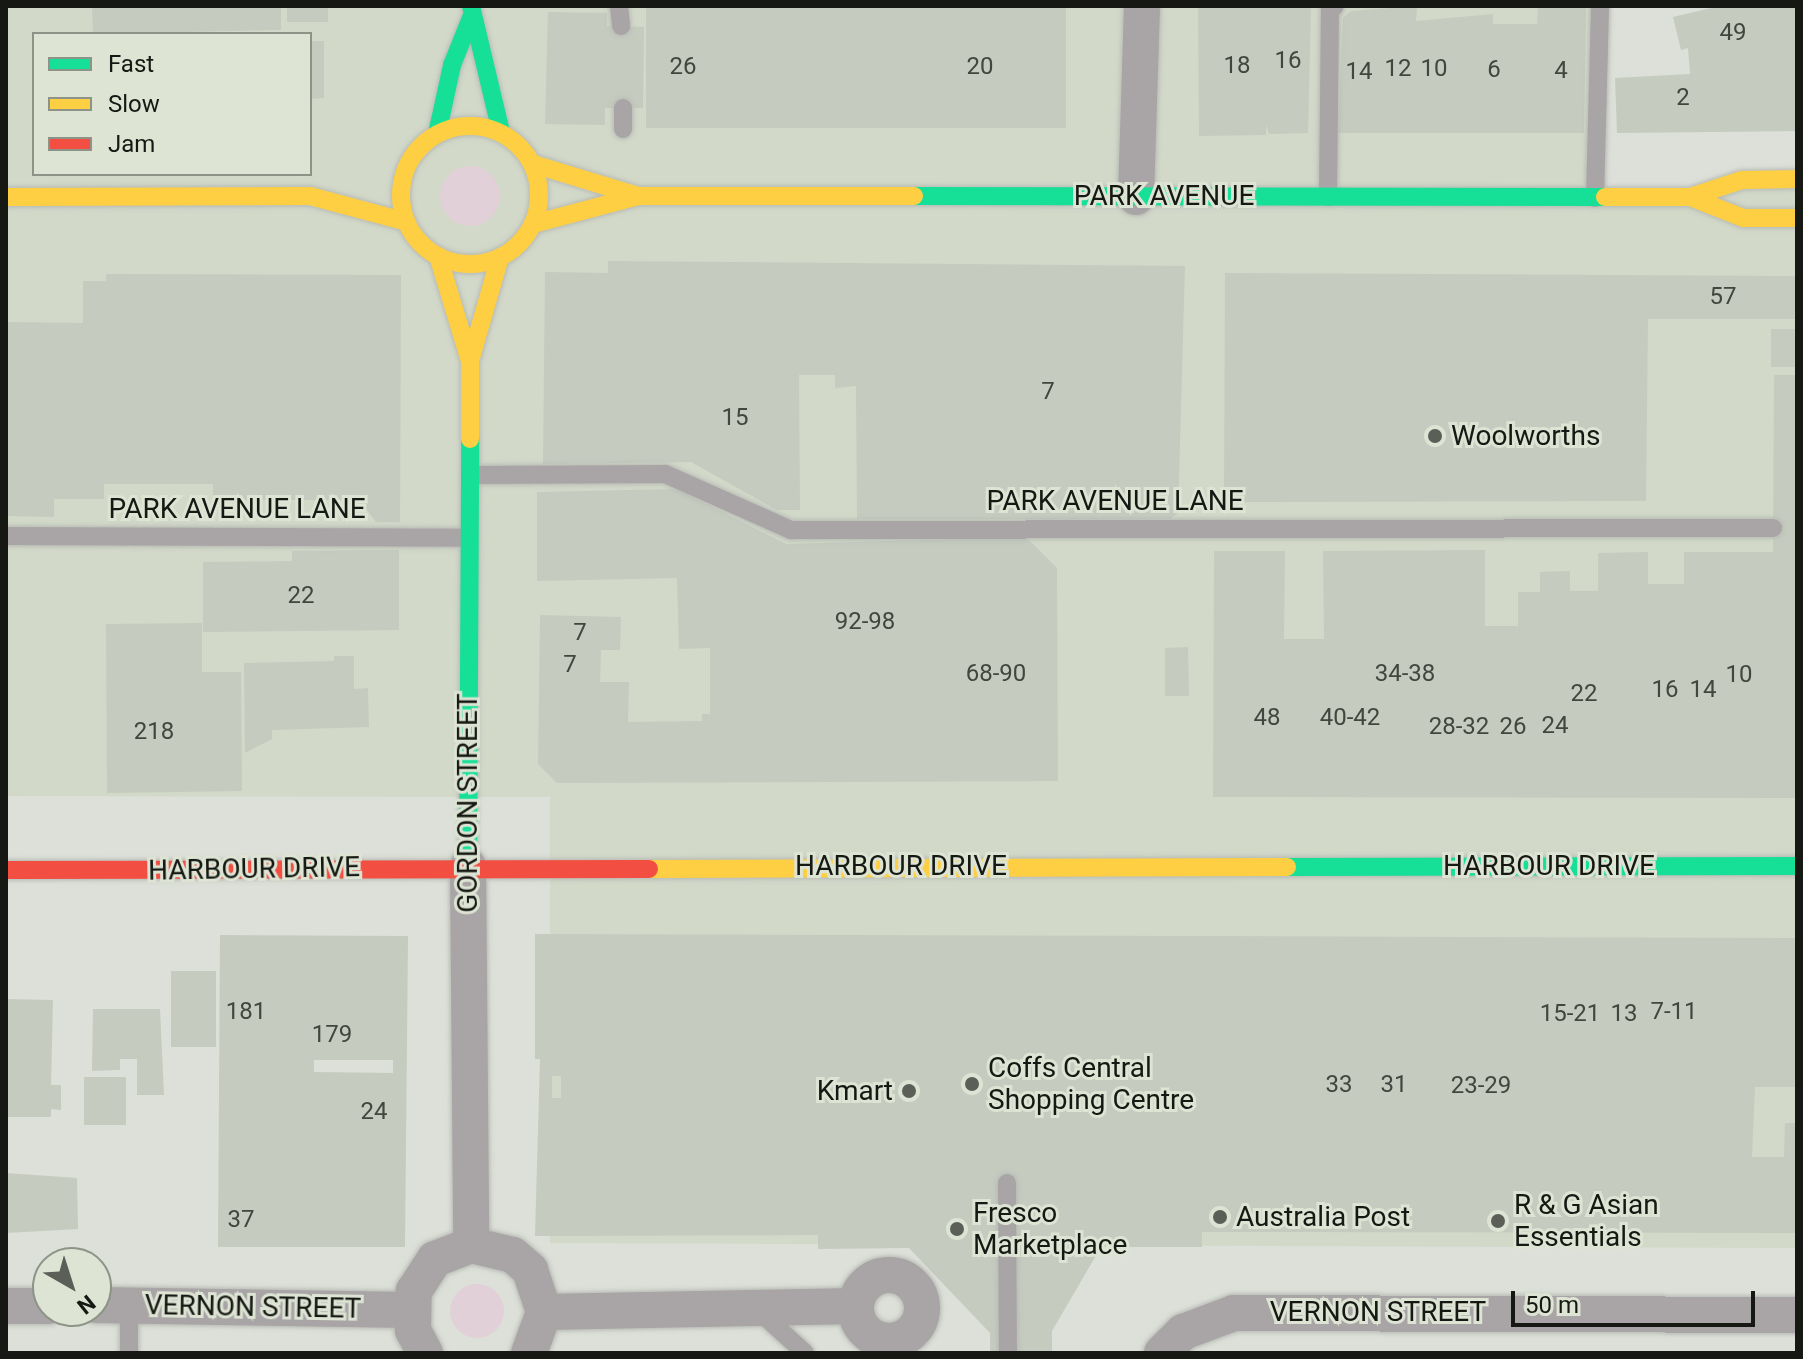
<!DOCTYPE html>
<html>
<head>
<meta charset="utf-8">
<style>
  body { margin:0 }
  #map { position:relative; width:1803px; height:1359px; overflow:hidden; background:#dce0d8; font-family:Roboto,sans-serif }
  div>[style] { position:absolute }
  .built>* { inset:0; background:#d2d9c9 }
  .green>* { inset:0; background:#e1d0d7 }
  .round { border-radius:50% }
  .building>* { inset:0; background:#c5cbbf }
  .roads { filter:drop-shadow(0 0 2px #b8bbb5) drop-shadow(0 0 2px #b8bbb5) }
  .lane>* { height:18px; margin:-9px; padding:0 9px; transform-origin:9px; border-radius:9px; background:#a9a4a5 }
  .street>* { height:36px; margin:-18px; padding:0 18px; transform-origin:18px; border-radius:18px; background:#a9a4a5 }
  .street>.ring { margin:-18px; padding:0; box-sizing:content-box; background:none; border:36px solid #a9a4a5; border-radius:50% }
  .fast>* { height:18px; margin:-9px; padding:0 9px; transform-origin:9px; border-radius:9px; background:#16e098 }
  .slow>* { height:18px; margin:-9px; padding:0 9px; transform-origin:9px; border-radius:9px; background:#ffcf43 }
  .slow>.ring { margin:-9px; padding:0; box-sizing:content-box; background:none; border:18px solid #ffcf43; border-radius:50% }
  .jam>* { height:18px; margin:-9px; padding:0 9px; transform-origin:9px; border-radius:9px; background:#f24e42 }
  .bridges { filter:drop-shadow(0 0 2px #b8bbb5) drop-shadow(0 0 2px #b8bbb5) }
  .lane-bridge>* { height:18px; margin:-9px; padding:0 9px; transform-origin:9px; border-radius:9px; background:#a9a4a5 }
  .dots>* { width:22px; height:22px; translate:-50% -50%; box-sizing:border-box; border:4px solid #dde4d4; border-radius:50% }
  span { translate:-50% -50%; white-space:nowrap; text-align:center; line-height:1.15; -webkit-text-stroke:6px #dde4d4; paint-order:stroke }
  .number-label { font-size:24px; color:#42463e }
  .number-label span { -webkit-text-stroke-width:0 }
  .street-label { font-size:28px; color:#161913 }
  .poi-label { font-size:28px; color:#161913 }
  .left { translate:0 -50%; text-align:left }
  .right { translate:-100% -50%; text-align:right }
  .frame { position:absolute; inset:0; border:8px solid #161913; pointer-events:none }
  .legend { position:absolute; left:32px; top:32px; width:280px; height:144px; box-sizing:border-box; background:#dde4d4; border:2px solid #8d9387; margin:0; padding:10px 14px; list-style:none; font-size:24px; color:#161913 }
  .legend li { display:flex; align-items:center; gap:16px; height:40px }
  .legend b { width:40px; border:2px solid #8d9387 }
  .north { position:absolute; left:32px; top:1247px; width:80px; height:80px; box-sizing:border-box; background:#dde4d4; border:2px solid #8d9387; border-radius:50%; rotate:141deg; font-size:22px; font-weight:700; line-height:32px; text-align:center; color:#161913 }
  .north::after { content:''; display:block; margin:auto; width:28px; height:36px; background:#5b5f58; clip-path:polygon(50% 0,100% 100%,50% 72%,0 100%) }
  .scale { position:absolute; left:1511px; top:1291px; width:244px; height:36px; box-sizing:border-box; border:4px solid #161913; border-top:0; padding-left:10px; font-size:24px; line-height:28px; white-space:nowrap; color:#161913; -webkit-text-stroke:6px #dde4d4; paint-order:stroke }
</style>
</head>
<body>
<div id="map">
  <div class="built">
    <i style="clip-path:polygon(evenodd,6px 6px,1600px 6px,1595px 197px,1797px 183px,1797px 1248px,550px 1243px,550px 797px,6px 796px,6px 6px,34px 34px,310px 34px,310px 174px,34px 174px,34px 34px)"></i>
  </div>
  <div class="green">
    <i class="round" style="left:440px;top:166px;width:60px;height:60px"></i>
    <i class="round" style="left:450px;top:1284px;width:54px;height:54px"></i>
  </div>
  <div class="building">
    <i style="clip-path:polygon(92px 6px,281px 6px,281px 30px,93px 34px)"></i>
    <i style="clip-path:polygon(646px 6px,1066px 6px,1066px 128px,646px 128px)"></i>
    <i style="clip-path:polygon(1198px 6px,1311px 6px,1308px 133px,1269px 134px,1266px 125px,1266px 135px,1199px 136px)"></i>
    <i style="clip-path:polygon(1417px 6px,1416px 21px,1493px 14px,1493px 24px,1537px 24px,1538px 6px,1586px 6px,1584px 133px,1338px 133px,1343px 18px,1351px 11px)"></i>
    <i style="clip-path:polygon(1720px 6px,1797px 6px,1797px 131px,1617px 133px,1615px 78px,1690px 74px,1688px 48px,1681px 50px,1673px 17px)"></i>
    <i style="clip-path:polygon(287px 7px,328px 7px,328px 22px,287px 22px)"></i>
    <i style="clip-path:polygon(548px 12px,607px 13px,607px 26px,644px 27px,643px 108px,605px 108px,605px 125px,545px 124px)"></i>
    <i style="clip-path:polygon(310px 41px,324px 41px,324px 98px,310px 99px)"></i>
    <i style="clip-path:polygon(608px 261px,1185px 266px,1178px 513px,1170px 519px,857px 519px,856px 386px,835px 388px,835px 375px,799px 375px,800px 510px,777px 510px,691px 462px,543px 464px,545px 272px,608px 273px)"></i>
    <i style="clip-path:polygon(1225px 273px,1797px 276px,1797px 319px,1648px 319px,1646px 501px,1224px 502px)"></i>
    <i style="clip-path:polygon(106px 274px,401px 275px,400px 522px,376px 522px,366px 509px,341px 500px,213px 500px,213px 484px,104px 484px,104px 499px,54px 499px,54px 517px,6px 516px,6px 322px,83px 323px,83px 281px,106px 281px)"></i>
    <i style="clip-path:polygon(1771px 329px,1797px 329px,1797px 367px,1771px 367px)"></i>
    <i style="clip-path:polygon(1774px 375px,1797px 375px,1797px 798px,1213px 797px,1214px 551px,1285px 551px,1284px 639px,1324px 639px,1323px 551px,1485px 550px,1485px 626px,1518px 626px,1518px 592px,1540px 592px,1540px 572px,1570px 571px,1570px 591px,1598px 591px,1598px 553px,1648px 552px,1648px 584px,1684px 584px,1684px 552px,1773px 552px)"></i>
    <i style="clip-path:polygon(677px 489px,786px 544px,1026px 537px,1057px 568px,1058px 781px,557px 783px,538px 764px,540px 615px,621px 617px,620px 650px,601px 650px,600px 682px,629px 682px,628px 722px,702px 721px,702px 714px,710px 714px,710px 648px,679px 649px,677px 578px,537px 581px,537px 492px)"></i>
    <i style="clip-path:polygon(399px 550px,399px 630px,203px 632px,203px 562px,292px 561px,292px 551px)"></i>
    <i style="clip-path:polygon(202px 623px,202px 672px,241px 672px,242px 791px,107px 793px,106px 624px)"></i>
    <i style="clip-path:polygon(1188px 647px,1189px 696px,1165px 696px,1165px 648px)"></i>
    <i style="clip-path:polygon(334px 656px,354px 656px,354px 689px,368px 688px,369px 727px,272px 730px,272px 739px,245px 753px,244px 663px,334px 661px)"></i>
    <i style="clip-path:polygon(evenodd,535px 934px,1797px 938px,1797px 1087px,1755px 1087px,1752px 1157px,1784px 1157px,1785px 1123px,1797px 1123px,1797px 1233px,1202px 1232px,1202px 1247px,1101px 1247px,1052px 1331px,1052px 1353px,990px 1353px,990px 1333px,909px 1248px,818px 1249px,818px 1235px,535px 1236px,540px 1059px,535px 1059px,535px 934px,552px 1076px,561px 1076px,561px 1098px,552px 1098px,552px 1076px)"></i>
    <i style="clip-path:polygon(evenodd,220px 935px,408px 936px,405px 1247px,218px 1247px,220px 935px,314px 1060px,393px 1060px,393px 1073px,314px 1072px,314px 1060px)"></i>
    <i style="clip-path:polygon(171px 971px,216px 971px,216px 1047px,171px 1047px)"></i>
    <i style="clip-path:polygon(6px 999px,53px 1000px,51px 1085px,61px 1085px,61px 1110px,51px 1109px,51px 1117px,6px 1117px)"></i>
    <i style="clip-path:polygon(93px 1009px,160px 1009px,164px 1095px,137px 1095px,137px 1059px,120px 1059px,120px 1070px,92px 1071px)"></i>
    <i style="clip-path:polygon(84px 1077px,126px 1077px,126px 1125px,84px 1125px)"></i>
    <i style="clip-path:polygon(6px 1173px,77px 1178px,78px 1229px,6px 1233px)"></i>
  </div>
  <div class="roads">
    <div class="lane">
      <i style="left:619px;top:6px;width:20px;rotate:84deg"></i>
      <i style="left:623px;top:108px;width:21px;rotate:90deg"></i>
      <i style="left:1328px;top:197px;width:187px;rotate:-89.4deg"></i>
      <i style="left:1330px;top:10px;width:6px;rotate:-39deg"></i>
      <i style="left:1595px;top:198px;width:192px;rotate:-88.5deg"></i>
      <i style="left:470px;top:475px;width:195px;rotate:-0.3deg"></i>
      <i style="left:665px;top:474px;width:138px;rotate:24deg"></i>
      <i style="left:791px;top:530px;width:982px;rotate:-0.12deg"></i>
      <i style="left:6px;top:536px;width:462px;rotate:0.2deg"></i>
      <i style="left:129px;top:1305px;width:48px;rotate:90deg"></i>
      <i style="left:761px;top:1313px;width:59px;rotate:42.3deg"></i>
    </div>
    <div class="street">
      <i style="left:1136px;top:197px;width:191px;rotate:-88.2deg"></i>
      <i style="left:468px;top:866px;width:379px;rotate:89.5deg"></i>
      <i class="ring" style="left:856px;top:1275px;width:30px;height:30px"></i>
      <i style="left:96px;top:1305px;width:314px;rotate:0.9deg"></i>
      <i style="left:6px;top:1306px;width:42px"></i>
      <i style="left:544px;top:1312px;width:312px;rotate:-1.1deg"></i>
      <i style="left:425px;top:1353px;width:26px;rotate:-118deg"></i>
      <i style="left:413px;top:1330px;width:39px;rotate:-89deg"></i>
      <i style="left:414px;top:1291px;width:38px;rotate:-57deg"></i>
      <i style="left:435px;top:1259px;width:39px;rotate:-21deg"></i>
      <i style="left:471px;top:1245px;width:43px;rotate:13.4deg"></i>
      <i style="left:513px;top:1255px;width:23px;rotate:41deg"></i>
      <i style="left:530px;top:1270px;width:44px;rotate:71.6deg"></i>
      <i style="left:544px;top:1312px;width:44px;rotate:110.1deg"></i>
      <i style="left:1162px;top:1353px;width:30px;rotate:-45deg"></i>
      <i style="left:1183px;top:1332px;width:54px;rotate:-20.4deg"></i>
      <i style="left:1234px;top:1313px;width:563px;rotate:0.2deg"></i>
    </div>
    <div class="fast">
      <i style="left:471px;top:6px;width:130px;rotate:76.6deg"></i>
      <i style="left:437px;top:134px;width:71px;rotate:-77.7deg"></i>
      <i style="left:452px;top:65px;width:51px;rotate:-68deg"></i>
      <i style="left:914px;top:196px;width:691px;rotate:0.08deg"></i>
      <i style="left:468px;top:866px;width:427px;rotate:-89.7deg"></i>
      <i style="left:1287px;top:867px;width:510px;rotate:-0.11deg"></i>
    </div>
    <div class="slow">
      <i class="ring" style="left:401px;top:126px;width:120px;height:120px"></i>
      <i style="left:533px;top:164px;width:110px;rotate:16.9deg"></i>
      <i style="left:6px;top:197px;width:304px;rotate:-0.2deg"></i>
      <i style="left:310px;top:196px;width:100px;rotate:15deg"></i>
      <i style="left:1605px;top:197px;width:85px"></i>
      <i style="left:1690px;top:197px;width:55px;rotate:-18.1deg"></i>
      <i style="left:1742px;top:180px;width:55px;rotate:-1deg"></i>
      <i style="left:1690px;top:197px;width:57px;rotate:21.6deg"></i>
      <i style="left:1743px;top:218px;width:54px"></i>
      <i style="left:533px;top:224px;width:109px;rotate:-14.9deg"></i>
      <i style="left:638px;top:196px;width:276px"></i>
      <i style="left:438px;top:256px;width:110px;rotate:73.1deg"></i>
      <i style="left:470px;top:439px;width:78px;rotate:-90deg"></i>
      <i style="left:470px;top:361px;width:108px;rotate:-73.9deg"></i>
      <i style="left:649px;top:869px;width:638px;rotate:-0.18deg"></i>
    </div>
    <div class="jam">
      <i style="left:6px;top:870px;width:643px;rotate:-0.09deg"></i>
    </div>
  </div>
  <div class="bridges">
    <div class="lane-bridge">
      <i style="left:1007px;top:1183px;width:170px;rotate:89.7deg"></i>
    </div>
  </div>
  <div class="dots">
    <i style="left:1435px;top:436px;background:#5b5f58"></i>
    <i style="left:972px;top:1084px;background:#5b5f58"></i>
    <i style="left:909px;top:1091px;background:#5b5f58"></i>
    <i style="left:1220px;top:1217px;background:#5b5f58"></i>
    <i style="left:1498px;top:1221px;background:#5b5f58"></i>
    <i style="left:957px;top:1229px;background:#5b5f58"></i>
  </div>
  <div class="number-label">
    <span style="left:1733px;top:33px">49</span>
    <span style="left:1288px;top:61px">16</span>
    <span style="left:1237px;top:66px">18</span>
    <span style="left:683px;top:67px">26</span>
    <span style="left:980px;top:67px">20</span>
    <span style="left:1398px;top:69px">12</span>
    <span style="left:1434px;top:69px">10</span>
    <span style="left:1494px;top:70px">6</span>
    <span style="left:1561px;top:71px">4</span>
    <span style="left:1359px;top:72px">14</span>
    <span style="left:1683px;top:98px">2</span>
    <span style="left:1723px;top:297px">57</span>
    <span style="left:1048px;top:392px">7</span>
    <span style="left:735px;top:418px">15</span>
    <span style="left:301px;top:596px">22</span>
    <span style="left:865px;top:622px">92-98</span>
    <span style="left:580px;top:633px">7</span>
    <span style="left:570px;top:665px">7</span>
    <span style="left:996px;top:674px">68-90</span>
    <span style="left:1405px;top:674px">34-38</span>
    <span style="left:1739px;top:675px">10</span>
    <span style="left:1665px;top:690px">16</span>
    <span style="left:1703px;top:690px">14</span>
    <span style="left:1584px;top:694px">22</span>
    <span style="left:1267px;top:718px">48</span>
    <span style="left:1350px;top:718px">40-42</span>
    <span style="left:1555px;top:726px">24</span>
    <span style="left:1459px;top:727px">28-32</span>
    <span style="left:1513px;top:727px">26</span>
    <span style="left:154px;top:732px">218</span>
    <span style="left:246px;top:1012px">181</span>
    <span style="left:1674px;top:1012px">7-11</span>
    <span style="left:1570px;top:1014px">15-21</span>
    <span style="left:1624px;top:1014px">13</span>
    <span style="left:332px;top:1035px">179</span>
    <span style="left:1339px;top:1085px">33</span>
    <span style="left:1394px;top:1085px">31</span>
    <span style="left:1481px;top:1086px">23-29</span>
    <span style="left:374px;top:1112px">24</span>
    <span style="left:241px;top:1220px">37</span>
  </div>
  <div class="street-label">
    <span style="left:1164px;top:196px">PARK AVENUE</span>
    <span style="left:1115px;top:501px">PARK AVENUE LANE</span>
    <span style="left:237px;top:509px">PARK AVENUE LANE</span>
    <span style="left:468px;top:803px;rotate:-90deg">GORDON STREET</span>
    <span style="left:901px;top:866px">HARBOUR DRIVE</span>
    <span style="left:1549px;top:866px">HARBOUR DRIVE</span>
    <span style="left:254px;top:869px;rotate:-1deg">HARBOUR DRIVE</span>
    <span style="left:253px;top:1307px;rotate:1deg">VERNON STREET</span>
    <span style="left:1378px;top:1312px">VERNON STREET</span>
  </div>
  <div class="poi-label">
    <span class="left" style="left:1451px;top:436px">Woolworths</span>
    <span class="left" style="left:988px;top:1084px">Coffs Central<br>Shopping Centre</span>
    <span class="right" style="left:893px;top:1091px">Kmart</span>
    <span class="left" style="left:1514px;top:1221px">R &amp; G Asian<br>Essentials</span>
    <span class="left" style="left:973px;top:1229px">Fresco<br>Marketplace</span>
    <span class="left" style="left:1236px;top:1217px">Australia Post</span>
  </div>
  <div class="frame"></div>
  <ul class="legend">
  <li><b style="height:10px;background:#16e098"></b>Fast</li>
  <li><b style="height:10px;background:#ffcf43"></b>Slow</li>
  <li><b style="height:10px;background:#f24e42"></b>Jam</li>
  </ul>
  <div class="north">N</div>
  <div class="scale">50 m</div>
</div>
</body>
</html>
